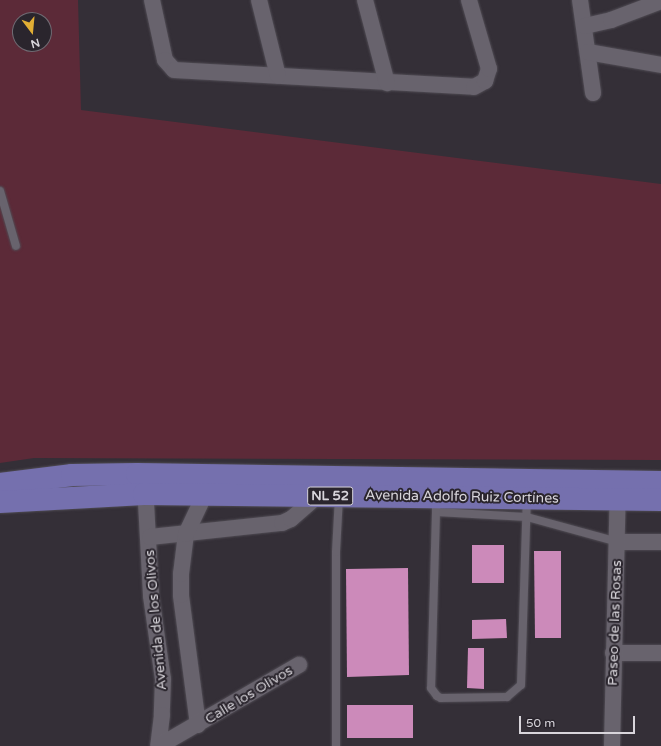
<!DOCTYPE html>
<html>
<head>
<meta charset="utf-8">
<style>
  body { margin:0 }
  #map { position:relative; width:661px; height:746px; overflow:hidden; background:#342f37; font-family:"Varela Round",sans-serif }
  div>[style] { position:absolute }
  .green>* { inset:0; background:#5c2a38 }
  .building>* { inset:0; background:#cc8aba }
  .roads { filter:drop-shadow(0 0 1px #504c54) drop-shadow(0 0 1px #504c54) }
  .lane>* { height:8px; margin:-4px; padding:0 4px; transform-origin:4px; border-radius:4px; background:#68636d }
  .street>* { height:16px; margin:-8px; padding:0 8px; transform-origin:8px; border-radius:8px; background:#68636d }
  .primary>* { height:22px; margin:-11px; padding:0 11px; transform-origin:11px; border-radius:11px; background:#7570ae }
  span { translate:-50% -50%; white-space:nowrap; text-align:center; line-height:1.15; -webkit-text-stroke:4px #2a252d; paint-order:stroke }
  .shield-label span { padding:1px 3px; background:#2a252d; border:1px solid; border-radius:3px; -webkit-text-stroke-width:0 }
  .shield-label { font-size:13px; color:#d8d5db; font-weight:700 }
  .street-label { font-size:14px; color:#d8d5db }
  .north { position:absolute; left:12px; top:12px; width:40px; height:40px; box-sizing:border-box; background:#2a252d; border:1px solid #706b73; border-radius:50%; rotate:164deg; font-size:11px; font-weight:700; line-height:16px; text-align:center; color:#d8d5db }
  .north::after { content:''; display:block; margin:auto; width:14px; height:18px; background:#e2ae34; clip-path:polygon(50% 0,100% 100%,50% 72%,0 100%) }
  .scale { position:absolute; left:519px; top:716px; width:116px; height:18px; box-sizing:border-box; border:2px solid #d8d5db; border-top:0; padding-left:5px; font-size:12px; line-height:14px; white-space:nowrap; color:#d8d5db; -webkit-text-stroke:3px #2a252d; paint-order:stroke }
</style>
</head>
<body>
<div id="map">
  <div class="green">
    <i style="clip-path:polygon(evenodd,0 0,78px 0,81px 110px,661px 184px,661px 460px,34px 458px,0 463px,0 0,20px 20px,44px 20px,44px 44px,20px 44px,20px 20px)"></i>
  </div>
  <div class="building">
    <i style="clip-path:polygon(472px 545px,504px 545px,504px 583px,472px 583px)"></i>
    <i style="clip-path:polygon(534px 551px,561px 551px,561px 638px,535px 638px)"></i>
    <i style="clip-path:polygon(408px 568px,409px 675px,347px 677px,346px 569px)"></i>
    <i style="clip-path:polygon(506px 619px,507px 638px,472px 639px,472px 620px)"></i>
    <i style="clip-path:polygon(468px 648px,484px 648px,484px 689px,467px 688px)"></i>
    <i style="clip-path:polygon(347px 705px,413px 705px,413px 738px,347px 738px)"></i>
  </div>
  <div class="roads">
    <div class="lane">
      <i style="left:0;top:191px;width:57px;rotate:73.8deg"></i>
      <i style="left:436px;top:507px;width:5px;rotate:90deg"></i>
      <i style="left:436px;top:512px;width:91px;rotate:3.1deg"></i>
      <i style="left:527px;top:517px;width:94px;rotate:15.4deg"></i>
      <i style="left:436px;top:512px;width:176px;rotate:91.6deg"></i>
      <i style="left:431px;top:688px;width:10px;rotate:53deg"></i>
      <i style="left:437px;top:696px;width:4px;rotate:27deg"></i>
      <i style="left:441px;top:698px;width:66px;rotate:-0.9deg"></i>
      <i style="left:507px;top:697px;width:18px;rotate:-41deg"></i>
      <i style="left:521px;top:685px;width:186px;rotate:-88.2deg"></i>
      <i style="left:336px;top:746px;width:194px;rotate:-90deg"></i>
      <i style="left:336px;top:552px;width:55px;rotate:-86.9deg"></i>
    </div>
    <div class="street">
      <i style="left:152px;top:0;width:61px;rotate:77.8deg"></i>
      <i style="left:165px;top:60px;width:13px;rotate:48deg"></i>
      <i style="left:174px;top:70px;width:300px;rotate:3.2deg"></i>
      <i style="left:474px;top:87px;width:13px;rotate:-29deg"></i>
      <i style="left:485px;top:81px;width:13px;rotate:-72deg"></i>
      <i style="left:489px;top:69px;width:72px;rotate:-106.2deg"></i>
      <i style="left:259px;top:0;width:78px;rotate:76deg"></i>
      <i style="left:365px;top:0;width:86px;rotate:75.2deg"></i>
      <i style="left:580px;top:0;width:94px;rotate:82deg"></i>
      <i style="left:585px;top:26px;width:27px;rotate:-13deg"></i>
      <i style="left:611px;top:20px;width:53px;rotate:-20.8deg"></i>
      <i style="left:588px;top:52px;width:74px;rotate:10.1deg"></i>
      <i style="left:145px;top:484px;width:112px;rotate:86.9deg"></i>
      <i style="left:151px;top:596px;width:84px;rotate:81.8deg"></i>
      <i style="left:163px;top:679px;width:36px;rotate:92deg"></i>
      <i style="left:162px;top:715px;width:31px;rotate:97deg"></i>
      <i style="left:150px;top:537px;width:133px;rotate:-6.1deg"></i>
      <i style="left:282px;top:523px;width:10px;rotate:-24deg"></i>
      <i style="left:291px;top:519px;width:35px;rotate:-41deg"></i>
      <i style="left:618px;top:542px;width:43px"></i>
      <i style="left:613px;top:653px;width:48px"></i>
      <i style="left:198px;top:725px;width:131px;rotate:-97.5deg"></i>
      <i style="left:181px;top:595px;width:21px;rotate:-90deg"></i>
      <i style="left:181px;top:574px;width:40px;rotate:-82.9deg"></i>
      <i style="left:186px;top:534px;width:42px;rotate:-64.7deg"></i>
      <i style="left:204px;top:496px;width:10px;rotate:-101deg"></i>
      <i style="left:159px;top:746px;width:162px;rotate:-30.1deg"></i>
      <i style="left:612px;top:746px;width:256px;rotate:-88.7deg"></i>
    </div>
    <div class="primary">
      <i style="left:0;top:484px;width:73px;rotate:-7.1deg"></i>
      <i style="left:72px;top:475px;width:65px;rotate:-0.9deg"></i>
      <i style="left:137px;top:474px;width:524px;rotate:0.87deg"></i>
      <i style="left:0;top:502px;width:144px;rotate:-3.2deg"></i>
      <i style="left:144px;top:494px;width:517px;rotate:0.66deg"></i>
    </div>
  </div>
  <div class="shield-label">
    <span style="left:330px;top:496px">NL 52</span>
  </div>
  <div class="street-label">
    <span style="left:462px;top:497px;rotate:1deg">Avenida Adolfo Ruiz Cortínes</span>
    <span style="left:156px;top:620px;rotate:-95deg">Avenida de los Olivos</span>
    <span style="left:615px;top:623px;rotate:-88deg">Paseo de las Rosas</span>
    <span style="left:249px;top:695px;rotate:-31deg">Calle los Olivos</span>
  </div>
  <div class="north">N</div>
  <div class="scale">50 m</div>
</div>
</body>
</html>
